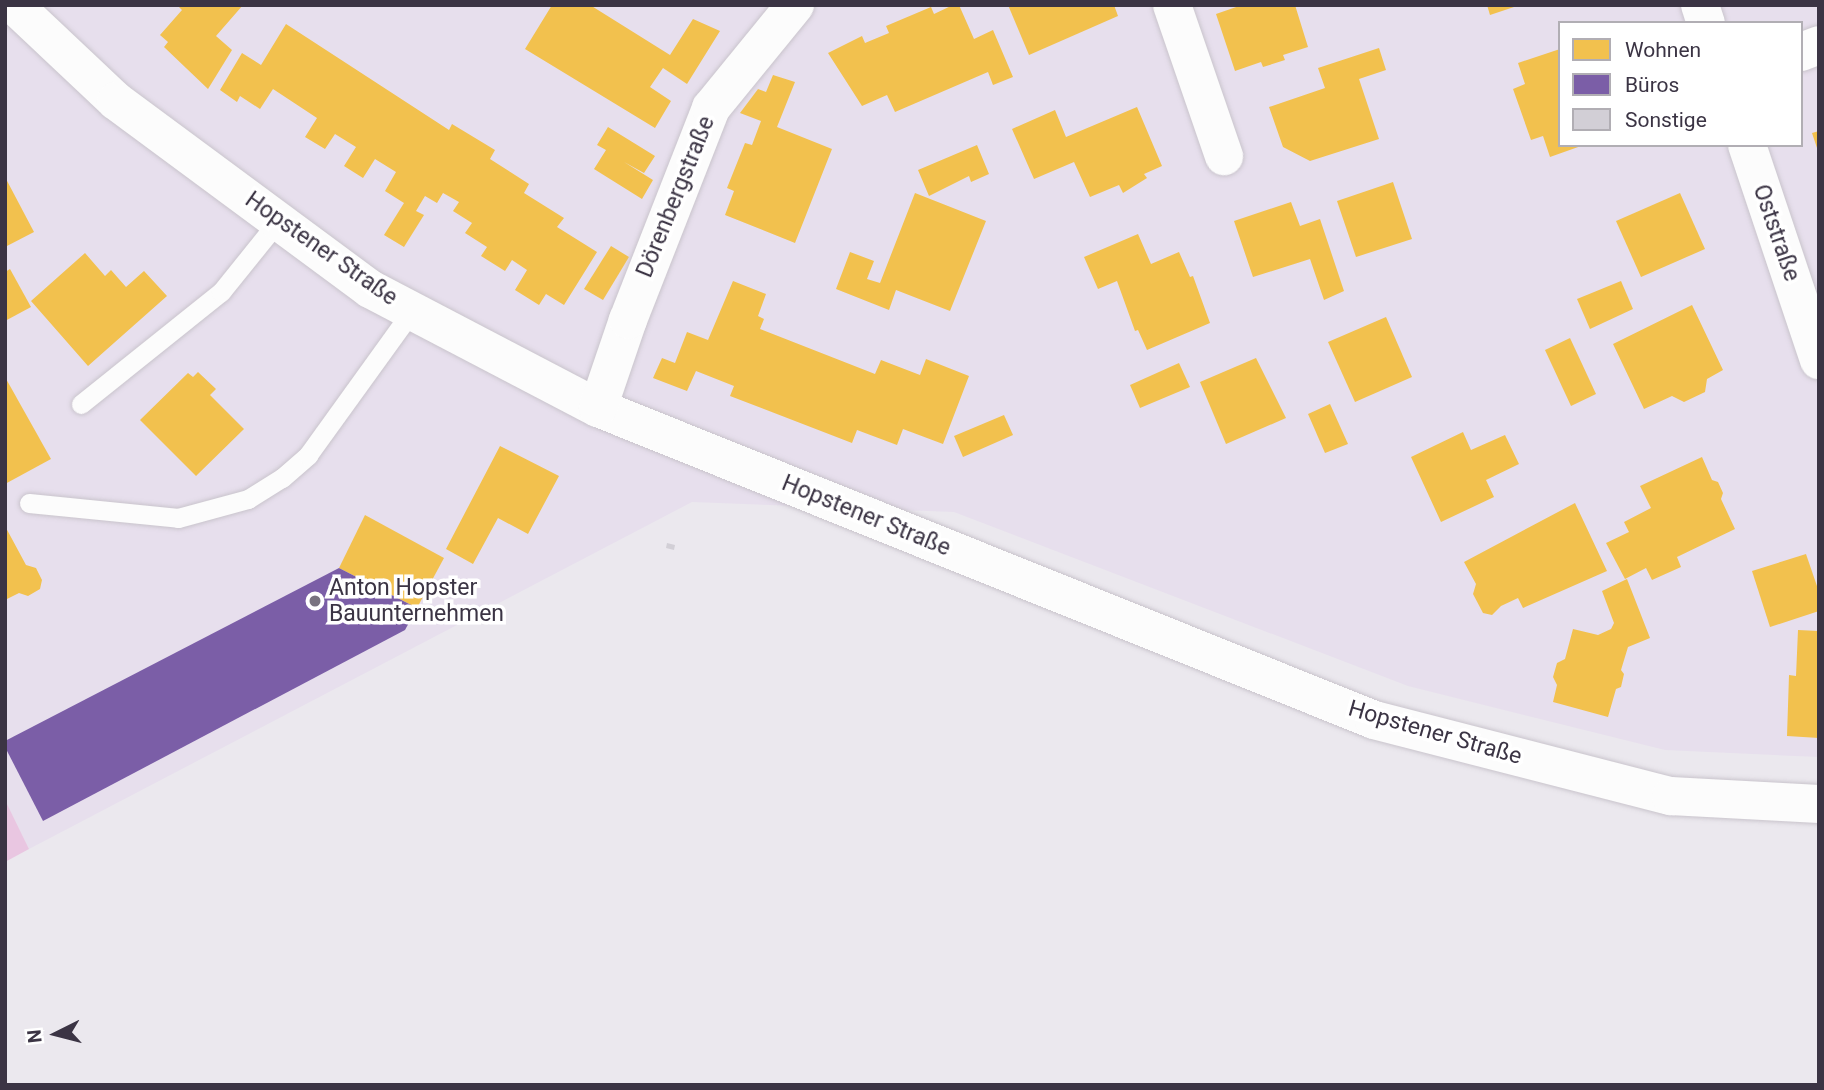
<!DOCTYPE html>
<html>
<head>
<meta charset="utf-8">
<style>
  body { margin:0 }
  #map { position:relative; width:1824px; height:1090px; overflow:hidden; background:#ebe8ee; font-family:Roboto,sans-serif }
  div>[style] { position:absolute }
  .residential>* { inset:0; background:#e7dfed }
  .green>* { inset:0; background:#e9c6e1 }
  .homes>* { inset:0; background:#f2c14e }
  .offices>* { inset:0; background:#7b5ea7 }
  .building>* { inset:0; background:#d2cfd6 }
  .roads { filter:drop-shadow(0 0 2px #c9c4cc) drop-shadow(0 0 2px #c9c4cc) }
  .lane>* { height:19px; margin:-9.5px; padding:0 9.5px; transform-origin:9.5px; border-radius:9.5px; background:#fcfcfc }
  .street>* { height:38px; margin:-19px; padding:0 19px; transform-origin:19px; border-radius:19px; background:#fcfcfc }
  .dots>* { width:19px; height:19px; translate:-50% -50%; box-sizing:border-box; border:4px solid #fff; border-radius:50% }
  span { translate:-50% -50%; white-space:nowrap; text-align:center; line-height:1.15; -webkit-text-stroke:7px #fff; paint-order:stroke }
  .street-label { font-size:23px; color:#3b3444 }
  .poi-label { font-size:23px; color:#3b3444 }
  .left { translate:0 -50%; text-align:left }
  .frame { position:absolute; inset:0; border:7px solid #3b3444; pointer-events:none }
  .legend { position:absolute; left:1558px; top:21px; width:245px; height:126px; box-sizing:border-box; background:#fff; border:2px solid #b1aeb4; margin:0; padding:9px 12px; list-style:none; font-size:21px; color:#3b3444 }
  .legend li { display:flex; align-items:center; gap:14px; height:35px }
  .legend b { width:35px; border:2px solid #b1aeb4 }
  .north { position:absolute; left:21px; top:999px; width:70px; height:70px; -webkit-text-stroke:5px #fff; paint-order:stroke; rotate:264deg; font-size:19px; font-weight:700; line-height:28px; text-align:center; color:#3b3444 }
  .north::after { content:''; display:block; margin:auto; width:24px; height:32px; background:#3b3444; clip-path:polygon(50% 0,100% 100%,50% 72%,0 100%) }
</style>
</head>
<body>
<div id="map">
  <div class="residential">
    <i style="clip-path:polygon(evenodd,5px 5px,1819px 5px,1819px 757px,1665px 750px,1408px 686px,954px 512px,692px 502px,29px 849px,5px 801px,5px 5px,1560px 23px,1801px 23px,1801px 145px,1560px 145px,1560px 23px)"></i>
  </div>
  <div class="green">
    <i style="clip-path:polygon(5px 800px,29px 849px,5px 862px)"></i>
  </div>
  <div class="homes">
    <i style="clip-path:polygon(177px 5px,243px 5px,216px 36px,232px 50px,208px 89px,164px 47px,168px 42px,160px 35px,182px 10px)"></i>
    <i style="clip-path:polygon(552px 5px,590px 5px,670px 55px,693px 19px,720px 31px,687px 84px,663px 68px,650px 87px,671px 101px,655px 128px,525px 49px)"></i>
    <i style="clip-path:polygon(953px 5px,959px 5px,974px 39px,993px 30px,1013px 77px,993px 85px,988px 72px,895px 112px,887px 95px,862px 106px,828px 53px,862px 36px,865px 43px,889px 33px,886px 26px,931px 7px,934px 14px)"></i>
    <i style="clip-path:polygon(1008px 5px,1114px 5px,1118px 16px,1029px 55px)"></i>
    <i style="clip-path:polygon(1242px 5px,1295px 5px,1308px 47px,1283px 55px,1285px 60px,1263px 67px,1261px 62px,1235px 71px,1216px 14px)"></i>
    <i style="clip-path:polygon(1487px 5px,1517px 5px,1517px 6px,1490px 15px)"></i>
    <i style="clip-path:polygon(286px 24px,449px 130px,452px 124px,495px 150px,490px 159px,529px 184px,524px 193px,564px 218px,557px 227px,597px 252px,564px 305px,546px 294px,539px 305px,515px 290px,527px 270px,512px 260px,505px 271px,481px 256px,487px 247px,465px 233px,472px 223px,453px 211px,459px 202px,443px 193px,437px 203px,425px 196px,416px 211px,424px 215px,404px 247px,384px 235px,404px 203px,385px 191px,396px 172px,375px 159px,363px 178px,344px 166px,356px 147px,335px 134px,325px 149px,305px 137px,317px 118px,273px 89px,260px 109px,240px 96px,237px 102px,220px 90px,242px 53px,261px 65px)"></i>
    <i style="clip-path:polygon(1379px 48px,1386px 70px,1359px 79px,1379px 139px,1310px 161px,1283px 147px,1269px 107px,1325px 88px,1318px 68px)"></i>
    <i style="clip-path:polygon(1560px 49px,1560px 145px,1581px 146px,1550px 157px,1543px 136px,1531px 140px,1513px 89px,1525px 84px,1518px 63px)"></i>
    <i style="clip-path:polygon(773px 75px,795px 82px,777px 127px,832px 149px,795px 243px,725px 215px,734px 191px,727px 188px,745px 143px,752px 145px,761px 121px,740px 113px,758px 89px,766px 92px)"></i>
    <i style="clip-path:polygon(1137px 107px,1162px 166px,1144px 174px,1147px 178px,1123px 193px,1119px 185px,1090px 197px,1074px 162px,1034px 179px,1012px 129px,1055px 110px,1066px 137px)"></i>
    <i style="clip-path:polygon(608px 127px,655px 156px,644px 173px,624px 162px,653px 180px,642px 199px,594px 169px,606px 150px,597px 145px)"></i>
    <i style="clip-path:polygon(1819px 131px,1819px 151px,1818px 151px,1812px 133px)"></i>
    <i style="clip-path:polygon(977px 145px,989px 174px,971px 182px,969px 176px,929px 196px,918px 170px)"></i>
    <i style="clip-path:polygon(5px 177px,34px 232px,5px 247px)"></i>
    <i style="clip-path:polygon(1393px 182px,1412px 239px,1356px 257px,1337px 201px)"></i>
    <i style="clip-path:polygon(915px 193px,986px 221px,950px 311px,896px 290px,889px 310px,836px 289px,850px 252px,874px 261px,867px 279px,880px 283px)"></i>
    <i style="clip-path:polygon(1680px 193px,1705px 249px,1641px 277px,1616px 221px)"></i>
    <i style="clip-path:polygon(1291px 202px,1300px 226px,1320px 219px,1344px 291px,1324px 300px,1310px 259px,1253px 277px,1234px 221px)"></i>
    <i style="clip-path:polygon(1138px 234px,1151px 264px,1179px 252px,1190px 277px,1193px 276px,1210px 323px,1147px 350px,1138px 330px,1135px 331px,1117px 281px,1098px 289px,1084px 257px)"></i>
    <i style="clip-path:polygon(611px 246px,629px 257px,603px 300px,584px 289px)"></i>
    <i style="clip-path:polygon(85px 253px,105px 276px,111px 270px,126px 287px,144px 271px,167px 296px,88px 366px,31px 301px)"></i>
    <i style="clip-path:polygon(10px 269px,31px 307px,5px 321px,5px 272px)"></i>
    <i style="clip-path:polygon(733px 281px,766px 294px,758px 316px,764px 319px,760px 329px,875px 374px,881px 360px,920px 375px,926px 359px,969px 376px,943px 444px,903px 429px,897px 445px,857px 430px,852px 443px,730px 396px,734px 386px,696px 371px,687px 391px,653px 378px,662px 358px,675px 363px,687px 332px,708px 340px)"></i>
    <i style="clip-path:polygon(1621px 281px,1633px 309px,1590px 329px,1577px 299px)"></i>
    <i style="clip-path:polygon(1692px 305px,1723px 370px,1707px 379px,1705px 392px,1684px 402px,1672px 396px,1644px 409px,1613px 344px)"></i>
    <i style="clip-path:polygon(1386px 317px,1412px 377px,1355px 402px,1328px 342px)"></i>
    <i style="clip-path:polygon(1570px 338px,1596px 394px,1571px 406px,1545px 350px)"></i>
    <i style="clip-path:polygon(1256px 358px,1286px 418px,1226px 444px,1200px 382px)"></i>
    <i style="clip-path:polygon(1179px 363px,1190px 387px,1140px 408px,1130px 385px)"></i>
    <i style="clip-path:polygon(198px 372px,216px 389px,210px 395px,244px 429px,196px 476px,140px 420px,188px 373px,193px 377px)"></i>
    <i style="clip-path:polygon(5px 377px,51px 459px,5px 484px)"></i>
    <i style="clip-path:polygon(1330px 404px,1348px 444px,1325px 453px,1308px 414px)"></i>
    <i style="clip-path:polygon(1004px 415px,1013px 435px,963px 457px,954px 436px)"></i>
    <i style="clip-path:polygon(1463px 432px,1471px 450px,1505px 435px,1519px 464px,1486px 480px,1494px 497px,1441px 522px,1411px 457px)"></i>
    <i style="clip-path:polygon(500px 446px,559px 476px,528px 534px,498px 518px,473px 564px,446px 549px)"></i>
    <i style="clip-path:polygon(1702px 457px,1712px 480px,1718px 482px,1723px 493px,1721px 499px,1735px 529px,1677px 557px,1681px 567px,1652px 580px,1646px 568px,1625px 579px,1606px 543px,1629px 532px,1624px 522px,1651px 508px,1640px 486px)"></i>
    <i style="clip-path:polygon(1575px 503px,1607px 571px,1523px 608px,1518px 598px,1501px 606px,1492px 615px,1483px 613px,1473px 594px,1476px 584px,1464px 562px)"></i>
    <i style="clip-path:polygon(365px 515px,444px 558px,417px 608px,339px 568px)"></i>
    <i style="clip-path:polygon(5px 526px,26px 565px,36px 568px,42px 580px,40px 589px,28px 596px,19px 593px,5px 600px)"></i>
    <i style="clip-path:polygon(1806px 554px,1819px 592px,1819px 611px,1770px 627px,1752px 571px)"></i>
    <i style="clip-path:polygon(1627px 579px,1650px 638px,1628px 647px,1621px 670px,1624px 674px,1621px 687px,1616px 689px,1608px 717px,1553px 702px,1557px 685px,1553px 677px,1557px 663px,1565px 659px,1573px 629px,1598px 635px,1611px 629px,1614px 623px,1602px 591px)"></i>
    <i style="clip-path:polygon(1798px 630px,1819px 631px,1819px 738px,1787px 736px,1789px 675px,1796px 676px)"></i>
  </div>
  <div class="offices">
    <i style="clip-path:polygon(339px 568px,417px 608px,405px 630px,43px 821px,5px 747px,5px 741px)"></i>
  </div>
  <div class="building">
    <i style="clip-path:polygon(667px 543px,675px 545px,674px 550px,666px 548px)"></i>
  </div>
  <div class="roads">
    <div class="lane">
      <i style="left:81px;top:404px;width:179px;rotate:-38.7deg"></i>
      <i style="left:221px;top:292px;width:91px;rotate:-51.2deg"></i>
      <i style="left:29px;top:503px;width:150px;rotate:5.7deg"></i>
      <i style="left:178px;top:518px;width:73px;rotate:-15.2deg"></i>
      <i style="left:248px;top:499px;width:40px;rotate:-32deg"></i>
      <i style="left:282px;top:478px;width:35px;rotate:-41deg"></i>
      <i style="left:308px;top:455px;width:178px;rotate:-54.2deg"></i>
    </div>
    <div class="street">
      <i style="left:14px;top:5px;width:140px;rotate:43.3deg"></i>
      <i style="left:116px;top:101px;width:316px;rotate:36.5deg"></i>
      <i style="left:370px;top:289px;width:257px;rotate:27.6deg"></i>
      <i style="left:598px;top:408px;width:836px;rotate:21.9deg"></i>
      <i style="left:1374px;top:720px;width:307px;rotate:14.4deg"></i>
      <i style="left:1671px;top:796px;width:148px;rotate:3.1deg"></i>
      <i style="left:1172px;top:5px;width:160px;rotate:71deg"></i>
      <i style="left:1700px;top:5px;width:19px;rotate:72deg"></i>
      <i style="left:1801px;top:52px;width:19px;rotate:-21deg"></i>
      <i style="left:1747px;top:145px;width:227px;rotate:71.5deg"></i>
      <i style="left:598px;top:408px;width:93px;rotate:-71.2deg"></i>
      <i style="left:628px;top:320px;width:228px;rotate:-68.6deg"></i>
      <i style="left:711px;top:108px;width:133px;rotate:-50.8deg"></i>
    </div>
  </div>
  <div class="dots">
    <i style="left:315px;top:601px;background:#797380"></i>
  </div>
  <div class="street-label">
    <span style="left:676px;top:197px;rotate:-68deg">Dörenbergstraße</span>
    <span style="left:1776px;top:233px;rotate:71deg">Oststraße</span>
    <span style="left:321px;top:249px;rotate:35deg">Hopstener Straße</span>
    <span style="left:866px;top:516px;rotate:22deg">Hopstener Straße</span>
    <span style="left:1435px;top:733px;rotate:16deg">Hopstener Straße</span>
  </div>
  <div class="poi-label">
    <span class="left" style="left:329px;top:601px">Anton Hopster<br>Bauunternehmen</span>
  </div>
  <div class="frame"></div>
  <ul class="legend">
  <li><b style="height:19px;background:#f2c14e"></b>Wohnen</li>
  <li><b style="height:19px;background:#7b5ea7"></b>Büros</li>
  <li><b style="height:19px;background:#d2cfd6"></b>Sonstige</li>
  </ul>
  <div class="north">N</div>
</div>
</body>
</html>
